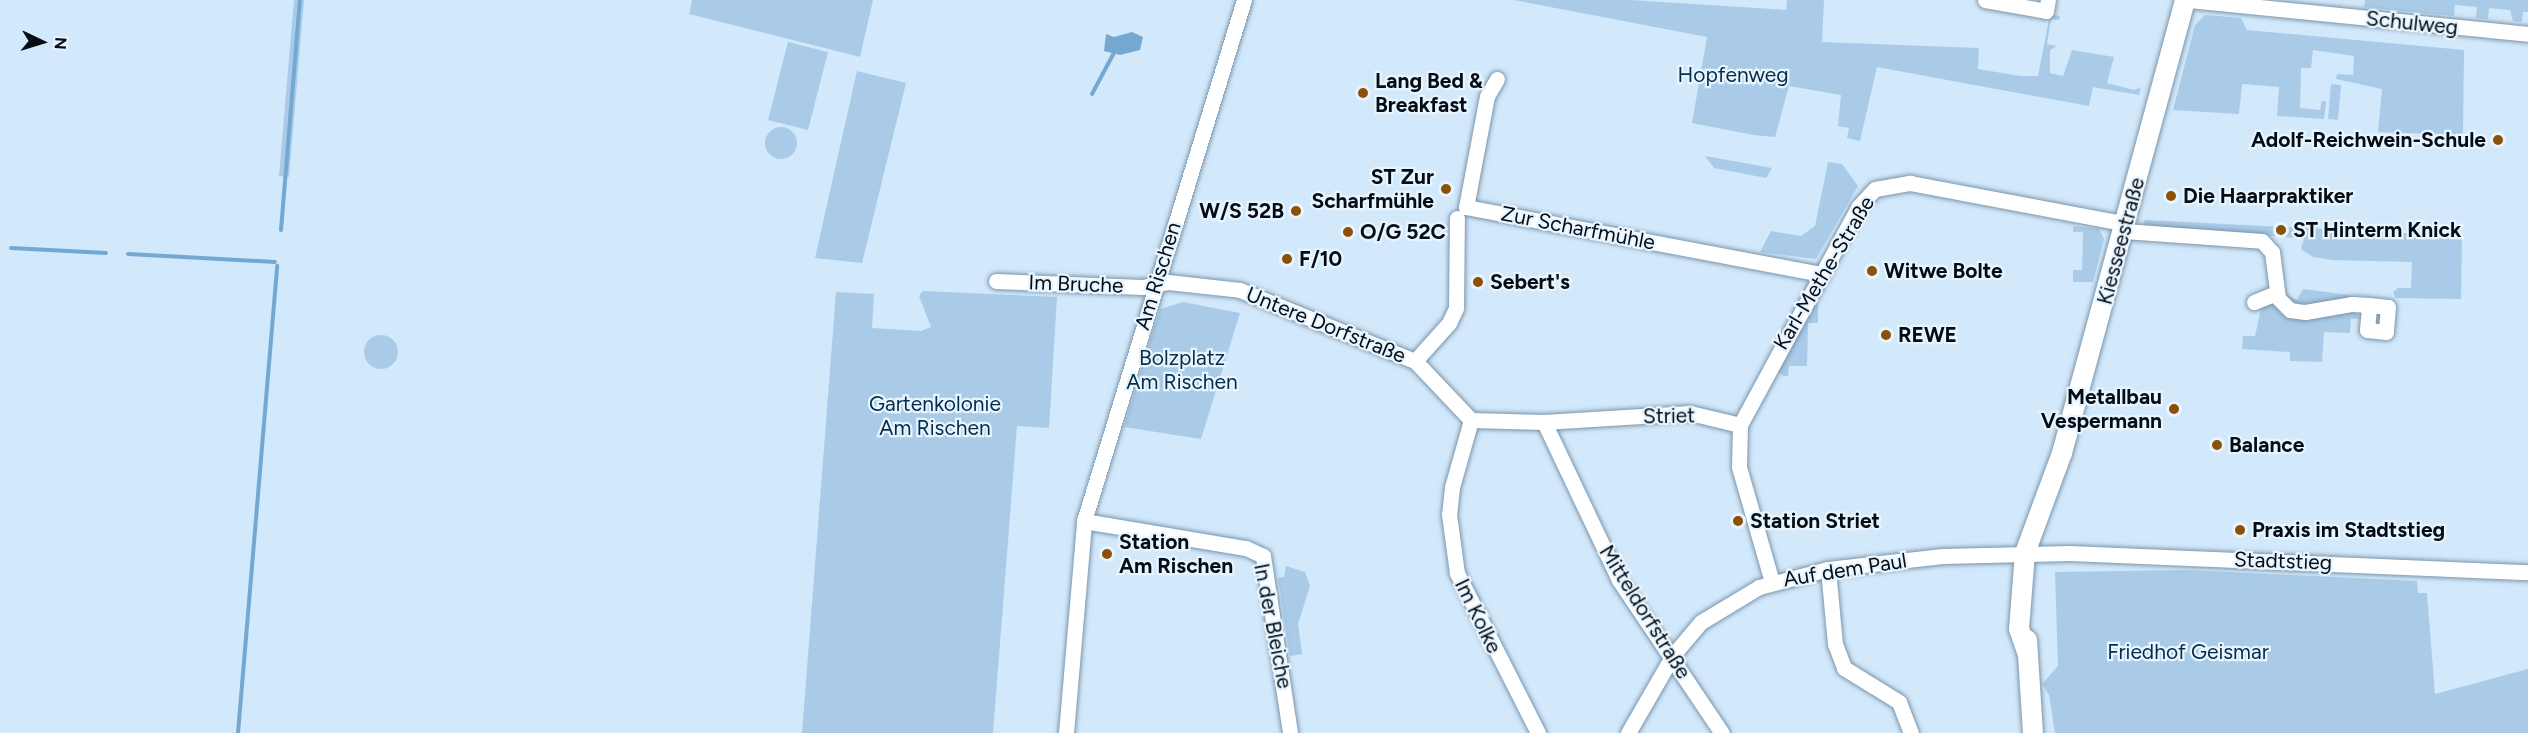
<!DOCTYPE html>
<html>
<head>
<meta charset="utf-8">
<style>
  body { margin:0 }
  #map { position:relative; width:2528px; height:733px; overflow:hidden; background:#d2e8fb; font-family:Figtree,sans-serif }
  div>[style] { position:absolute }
  .green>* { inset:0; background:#a9cbe8 }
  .round { border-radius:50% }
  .water>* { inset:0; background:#74a8d1 }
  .stream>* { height:4px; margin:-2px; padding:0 2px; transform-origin:2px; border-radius:2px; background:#74a8d1 }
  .roads { filter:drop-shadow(0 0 2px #7a95ab) drop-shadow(0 0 2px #7a95ab) }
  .minor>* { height:15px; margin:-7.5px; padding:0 7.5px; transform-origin:7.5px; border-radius:7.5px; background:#fff }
  .tertiary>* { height:20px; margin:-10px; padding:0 10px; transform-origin:10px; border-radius:10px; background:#fff }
  .dots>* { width:16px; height:16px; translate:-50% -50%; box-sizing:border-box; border:3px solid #e8f4fe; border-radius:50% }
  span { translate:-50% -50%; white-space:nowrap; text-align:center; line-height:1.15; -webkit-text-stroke:4.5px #e8f4fe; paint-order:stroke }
  .street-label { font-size:21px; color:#040d15 }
  .park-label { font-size:21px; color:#032d49 }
  .poi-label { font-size:21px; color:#040d15; font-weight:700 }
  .left { translate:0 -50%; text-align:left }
  .right { translate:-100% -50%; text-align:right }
  .north { position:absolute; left:12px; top:12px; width:60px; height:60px; -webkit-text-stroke:4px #e8f4fe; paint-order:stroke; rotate:94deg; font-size:16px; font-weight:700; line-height:24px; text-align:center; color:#040d15 }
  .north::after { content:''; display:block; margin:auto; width:21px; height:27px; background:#040d15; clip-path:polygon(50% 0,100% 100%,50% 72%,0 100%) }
</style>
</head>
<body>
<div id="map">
  <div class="green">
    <i style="clip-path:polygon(294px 0,304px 0,289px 177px,279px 176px)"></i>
    <i style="clip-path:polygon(692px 0,873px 0,860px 57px,689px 14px)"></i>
    <i style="clip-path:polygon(1514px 0,1630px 0,1786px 10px,1787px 0,1824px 0,1822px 42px,1979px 48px,1978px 69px,2020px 76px,2038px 76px,2050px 14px,2060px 16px,2059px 20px,2051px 19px,2047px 44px,2057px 46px,2050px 50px,2050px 73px,2072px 78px,2063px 76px,2072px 50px,2114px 57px,2107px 83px,2134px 90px,2141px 87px,2139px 95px,2093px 87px,2089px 106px,1877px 67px,1860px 141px,1847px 138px,1849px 128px,1838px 126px,1841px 95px,1789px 86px,1775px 137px,1753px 135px,1692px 123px,1707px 37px)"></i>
    <i style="clip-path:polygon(2365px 0,2528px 0,2528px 12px,2523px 12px,2522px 22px,2513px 21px,2510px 10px,2489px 8px,2488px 19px,2476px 18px,2477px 7px,2455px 5px,2454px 16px,2364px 7px)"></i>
    <i style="clip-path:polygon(2205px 15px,2241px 18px,2247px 30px,2464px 50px,2463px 135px,2378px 132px,2382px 89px,2336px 79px,2337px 74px,2353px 75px,2354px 56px,2313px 50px,2311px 68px,2301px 68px,2300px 108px,2320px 110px,2322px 101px,2326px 101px,2324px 119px,2277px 116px,2279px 87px,2242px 84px,2239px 114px,2173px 110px,2195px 25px)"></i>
    <i style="clip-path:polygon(788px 42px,828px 52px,808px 130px,768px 120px)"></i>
    <i style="clip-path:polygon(857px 71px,906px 83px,862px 263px,815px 258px)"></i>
    <i style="clip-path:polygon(2331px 84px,2341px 85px,2338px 120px,2328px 119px)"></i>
    <i class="round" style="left:765px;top:127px;width:32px;height:32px"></i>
    <i style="clip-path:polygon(1705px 156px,1772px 168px,1766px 178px,1714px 168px)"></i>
    <i style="clip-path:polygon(1828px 162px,1842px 164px,1858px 186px,1816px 259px,1760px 252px,1771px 231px,1801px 236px,1815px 226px)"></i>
    <i style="clip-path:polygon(2145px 220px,2462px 236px,2461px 299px,2396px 298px,2393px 292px,2398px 288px,2411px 288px,2412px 262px,2332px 260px,2313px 257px,2301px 249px,2304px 239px,2296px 238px,2143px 225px)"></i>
    <i style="clip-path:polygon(2073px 226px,2099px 229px,2104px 239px,2093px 282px,2073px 282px,2073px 270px,2082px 270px,2083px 232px,2073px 232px)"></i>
    <i style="clip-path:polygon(2303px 289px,2349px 295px,2349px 299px,2303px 308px,2291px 305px,2283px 293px,2297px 300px)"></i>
    <i style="clip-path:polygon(923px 291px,1057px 297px,1049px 428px,1017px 426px,993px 733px,802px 733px,836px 292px,874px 294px,872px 328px,921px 331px,931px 327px,919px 296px)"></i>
    <i style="clip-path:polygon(1818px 300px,1818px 323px,1808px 323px,1807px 366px,1789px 366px,1788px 376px,1784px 376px,1777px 372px)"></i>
    <i style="clip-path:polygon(2274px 301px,2280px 313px,2296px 319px,2345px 310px,2354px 310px,2360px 319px,2351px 319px,2350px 333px,2324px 332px,2322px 362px,2290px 361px,2290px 352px,2242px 349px,2243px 336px,2255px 336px,2262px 304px)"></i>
    <i style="clip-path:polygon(1183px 302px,1240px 313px,1201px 439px,1124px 427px,1160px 309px)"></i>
    <i class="round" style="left:364px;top:335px;width:34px;height:34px"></i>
    <i style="clip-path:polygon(1286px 566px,1305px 572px,1310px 586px,1298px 624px,1302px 654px,1290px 656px,1278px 578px,1284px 577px)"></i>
    <i style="clip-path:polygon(2185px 570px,2417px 581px,2418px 593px,2427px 593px,2435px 694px,2528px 669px,2528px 733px,2055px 733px,2049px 695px,2042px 684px,2058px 666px,2055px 572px)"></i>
  </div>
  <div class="water">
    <i style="clip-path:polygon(1132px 32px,1143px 37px,1140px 50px,1120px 55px,1104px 51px,1106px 34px,1114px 37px)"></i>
  </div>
  <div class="stream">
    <i style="left:1092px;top:94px;width:49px;rotate:-61.9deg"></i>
    <i style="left:281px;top:230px;width:231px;rotate:-85.3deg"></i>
    <i style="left:11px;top:248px;width:95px;rotate:3deg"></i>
    <i style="left:128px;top:254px;width:147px;rotate:3.1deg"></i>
    <i style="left:238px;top:733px;width:469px;rotate:-85.2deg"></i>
  </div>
  <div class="roads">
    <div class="minor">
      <i style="left:1985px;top:0;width:62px;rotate:10.2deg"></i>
      <i style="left:2046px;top:11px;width:11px;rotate:-80deg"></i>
      <i style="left:2189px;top:0;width:341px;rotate:5.7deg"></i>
      <i style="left:1497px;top:79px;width:20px;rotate:120deg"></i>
      <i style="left:1487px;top:96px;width:113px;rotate:100.7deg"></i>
      <i style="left:1466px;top:207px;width:360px;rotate:10.7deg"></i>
      <i style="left:2124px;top:231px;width:138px;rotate:4.1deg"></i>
      <i style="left:2262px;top:241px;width:15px;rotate:48deg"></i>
      <i style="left:2272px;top:252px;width:46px;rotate:82.6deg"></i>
      <i style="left:2278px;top:298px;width:17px;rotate:45deg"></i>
      <i style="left:2290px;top:310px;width:15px;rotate:8deg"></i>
      <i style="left:2305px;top:312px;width:48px;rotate:-9.7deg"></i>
      <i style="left:2352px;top:304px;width:17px;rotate:3deg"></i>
      <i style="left:2369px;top:305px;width:19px;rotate:6deg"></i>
      <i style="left:2388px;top:307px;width:25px;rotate:95deg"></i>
      <i style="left:2386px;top:332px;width:19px;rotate:-174deg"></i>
      <i style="left:2367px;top:330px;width:25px;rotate:-85deg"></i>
      <i style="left:996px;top:281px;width:146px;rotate:2.4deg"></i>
      <i style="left:1142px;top:287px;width:26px;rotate:-11deg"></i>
      <i style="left:1168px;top:282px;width:72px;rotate:6.3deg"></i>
      <i style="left:1240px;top:290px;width:189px;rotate:22.1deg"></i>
      <i style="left:1415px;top:361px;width:81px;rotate:46.5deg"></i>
      <i style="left:2254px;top:302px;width:24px;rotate:-22deg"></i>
      <i style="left:1415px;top:361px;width:51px;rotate:-48.2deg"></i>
      <i style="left:1449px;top:323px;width:17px;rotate:-65deg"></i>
      <i style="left:1456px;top:308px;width:90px;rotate:-89.4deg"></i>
      <i style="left:1471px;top:420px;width:73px;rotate:1.6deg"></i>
      <i style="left:1544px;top:422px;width:146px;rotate:-3.5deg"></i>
      <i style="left:1690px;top:413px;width:51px;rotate:13.5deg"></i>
      <i style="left:1740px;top:425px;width:42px;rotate:91.4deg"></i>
      <i style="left:1739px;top:467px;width:120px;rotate:74deg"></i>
      <i style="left:1471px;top:420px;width:70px;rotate:105.8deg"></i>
      <i style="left:1452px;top:487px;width:27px;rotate:96deg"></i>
      <i style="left:1449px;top:514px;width:60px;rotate:82.3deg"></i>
      <i style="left:1457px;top:573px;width:179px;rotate:63.1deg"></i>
      <i style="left:1544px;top:422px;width:175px;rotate:64.6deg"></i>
      <i style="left:1619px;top:580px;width:184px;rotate:56.1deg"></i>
      <i style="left:1740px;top:425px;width:249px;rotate:-61.5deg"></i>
      <i style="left:1859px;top:206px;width:23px;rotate:-47deg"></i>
      <i style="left:1875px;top:189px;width:36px;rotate:-10deg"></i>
      <i style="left:1910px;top:183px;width:220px;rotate:10.7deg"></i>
      <i style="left:1084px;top:521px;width:164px;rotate:9.5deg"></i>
      <i style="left:1246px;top:548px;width:19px;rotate:25deg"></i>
      <i style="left:1263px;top:556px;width:179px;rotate:81.3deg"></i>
      <i style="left:1828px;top:569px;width:75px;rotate:84.7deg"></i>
      <i style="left:1835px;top:644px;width:26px;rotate:69deg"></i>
      <i style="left:1844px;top:668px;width:65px;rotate:31.7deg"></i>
      <i style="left:1899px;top:702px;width:33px;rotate:69deg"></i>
      <i style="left:1066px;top:733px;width:213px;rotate:-85.1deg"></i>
      <i style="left:1084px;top:521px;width:545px;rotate:-72.93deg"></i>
      <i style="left:1628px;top:733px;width:90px;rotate:-60deg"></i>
      <i style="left:1673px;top:655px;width:43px;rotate:-49.7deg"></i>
      <i style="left:1701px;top:622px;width:68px;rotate:-31.1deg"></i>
      <i style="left:1759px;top:587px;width:71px;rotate:-14.6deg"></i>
      <i style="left:1828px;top:569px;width:115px;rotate:-6.5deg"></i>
      <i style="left:1942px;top:556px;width:128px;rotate:-1.3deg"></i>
      <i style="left:2070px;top:553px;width:458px;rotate:2.4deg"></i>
    </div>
    <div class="tertiary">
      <i style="left:2027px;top:640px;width:93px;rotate:86.3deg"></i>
      <i style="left:2027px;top:652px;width:24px;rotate:-109deg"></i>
      <i style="left:2019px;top:629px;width:76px;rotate:-85.5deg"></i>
      <i style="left:2025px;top:553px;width:107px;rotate:-69.7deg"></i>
      <i style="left:2062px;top:453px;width:469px;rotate:-74.8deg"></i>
    </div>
  </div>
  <div class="dots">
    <i style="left:1363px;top:93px;background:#8b510a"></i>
    <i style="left:2498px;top:140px;background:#8b510a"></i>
    <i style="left:1446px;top:189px;background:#8b510a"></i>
    <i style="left:2171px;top:196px;background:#8b510a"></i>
    <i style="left:1296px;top:211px;background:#8b510a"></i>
    <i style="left:2281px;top:230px;background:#8b510a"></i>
    <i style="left:1348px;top:232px;background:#8b510a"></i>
    <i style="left:1287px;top:259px;background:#8b510a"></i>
    <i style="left:1872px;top:271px;background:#8b510a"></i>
    <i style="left:1478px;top:282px;background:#8b510a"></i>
    <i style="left:1886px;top:335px;background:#8b510a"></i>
    <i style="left:2174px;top:409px;background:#8b510a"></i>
    <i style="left:2217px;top:445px;background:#8b510a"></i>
    <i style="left:1738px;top:521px;background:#8b510a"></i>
    <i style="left:2240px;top:530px;background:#8b510a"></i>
    <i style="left:1107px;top:554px;background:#8b510a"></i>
  </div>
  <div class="street-label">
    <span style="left:2412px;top:23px;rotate:6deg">Schulweg</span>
    <span style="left:1578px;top:228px;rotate:11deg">Zur Scharfmühle</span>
    <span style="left:2121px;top:241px;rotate:-75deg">Kiesseestraße</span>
    <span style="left:1824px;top:273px;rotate:-59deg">Karl-Methe-Straße</span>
    <span style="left:1158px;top:276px;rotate:-73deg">Am Rischen</span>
    <span style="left:1076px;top:284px;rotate:2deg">Im Bruche</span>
    <span style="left:1326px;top:325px;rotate:22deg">Untere Dorfstraße</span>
    <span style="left:1669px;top:416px;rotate:-1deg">Striet</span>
    <span style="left:2283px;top:561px;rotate:2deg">Stadtstieg</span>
    <span style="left:1845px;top:570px;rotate:-9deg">Auf dem Paul</span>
    <span style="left:1645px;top:612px;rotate:58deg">Mitteldorfstraße</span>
    <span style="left:1478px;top:616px;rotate:64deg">Im Kolke</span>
    <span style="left:1273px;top:626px;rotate:79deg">In der Bleiche</span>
  </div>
  <div class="park-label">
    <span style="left:1733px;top:75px">Hopfenweg</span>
    <span style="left:1182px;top:370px">Bolzplatz<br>Am Rischen</span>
    <span style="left:935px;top:416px">Gartenkolonie<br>Am Rischen</span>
    <span style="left:2188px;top:652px">Friedhof Geismar</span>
  </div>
  <div class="poi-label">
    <span class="left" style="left:1375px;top:93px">Lang Bed &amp;<br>Breakfast</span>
    <span class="right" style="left:2486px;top:140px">Adolf-Reichwein-Schule</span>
    <span class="right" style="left:1434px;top:189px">ST Zur<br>Scharfmühle</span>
    <span class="left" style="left:2183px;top:196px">Die Haarpraktiker</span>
    <span class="right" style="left:1284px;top:211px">W/S 52B</span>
    <span class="left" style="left:2293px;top:230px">ST Hinterm Knick</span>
    <span class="left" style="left:1360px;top:232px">O/G 52C</span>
    <span class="left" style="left:1299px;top:259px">F/10</span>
    <span class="left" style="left:1884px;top:271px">Witwe Bolte</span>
    <span class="left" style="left:1490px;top:282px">Sebert's</span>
    <span class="left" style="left:1898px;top:335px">REWE</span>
    <span class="right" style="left:2162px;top:409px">Metallbau<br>Vespermann</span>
    <span class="left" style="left:2229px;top:445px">Balance</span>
    <span class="left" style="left:1750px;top:521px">Station Striet</span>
    <span class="left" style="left:2252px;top:530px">Praxis im Stadtstieg</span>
    <span class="left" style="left:1119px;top:554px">Station<br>Am Rischen</span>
  </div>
  <div class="north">N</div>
</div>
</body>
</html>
